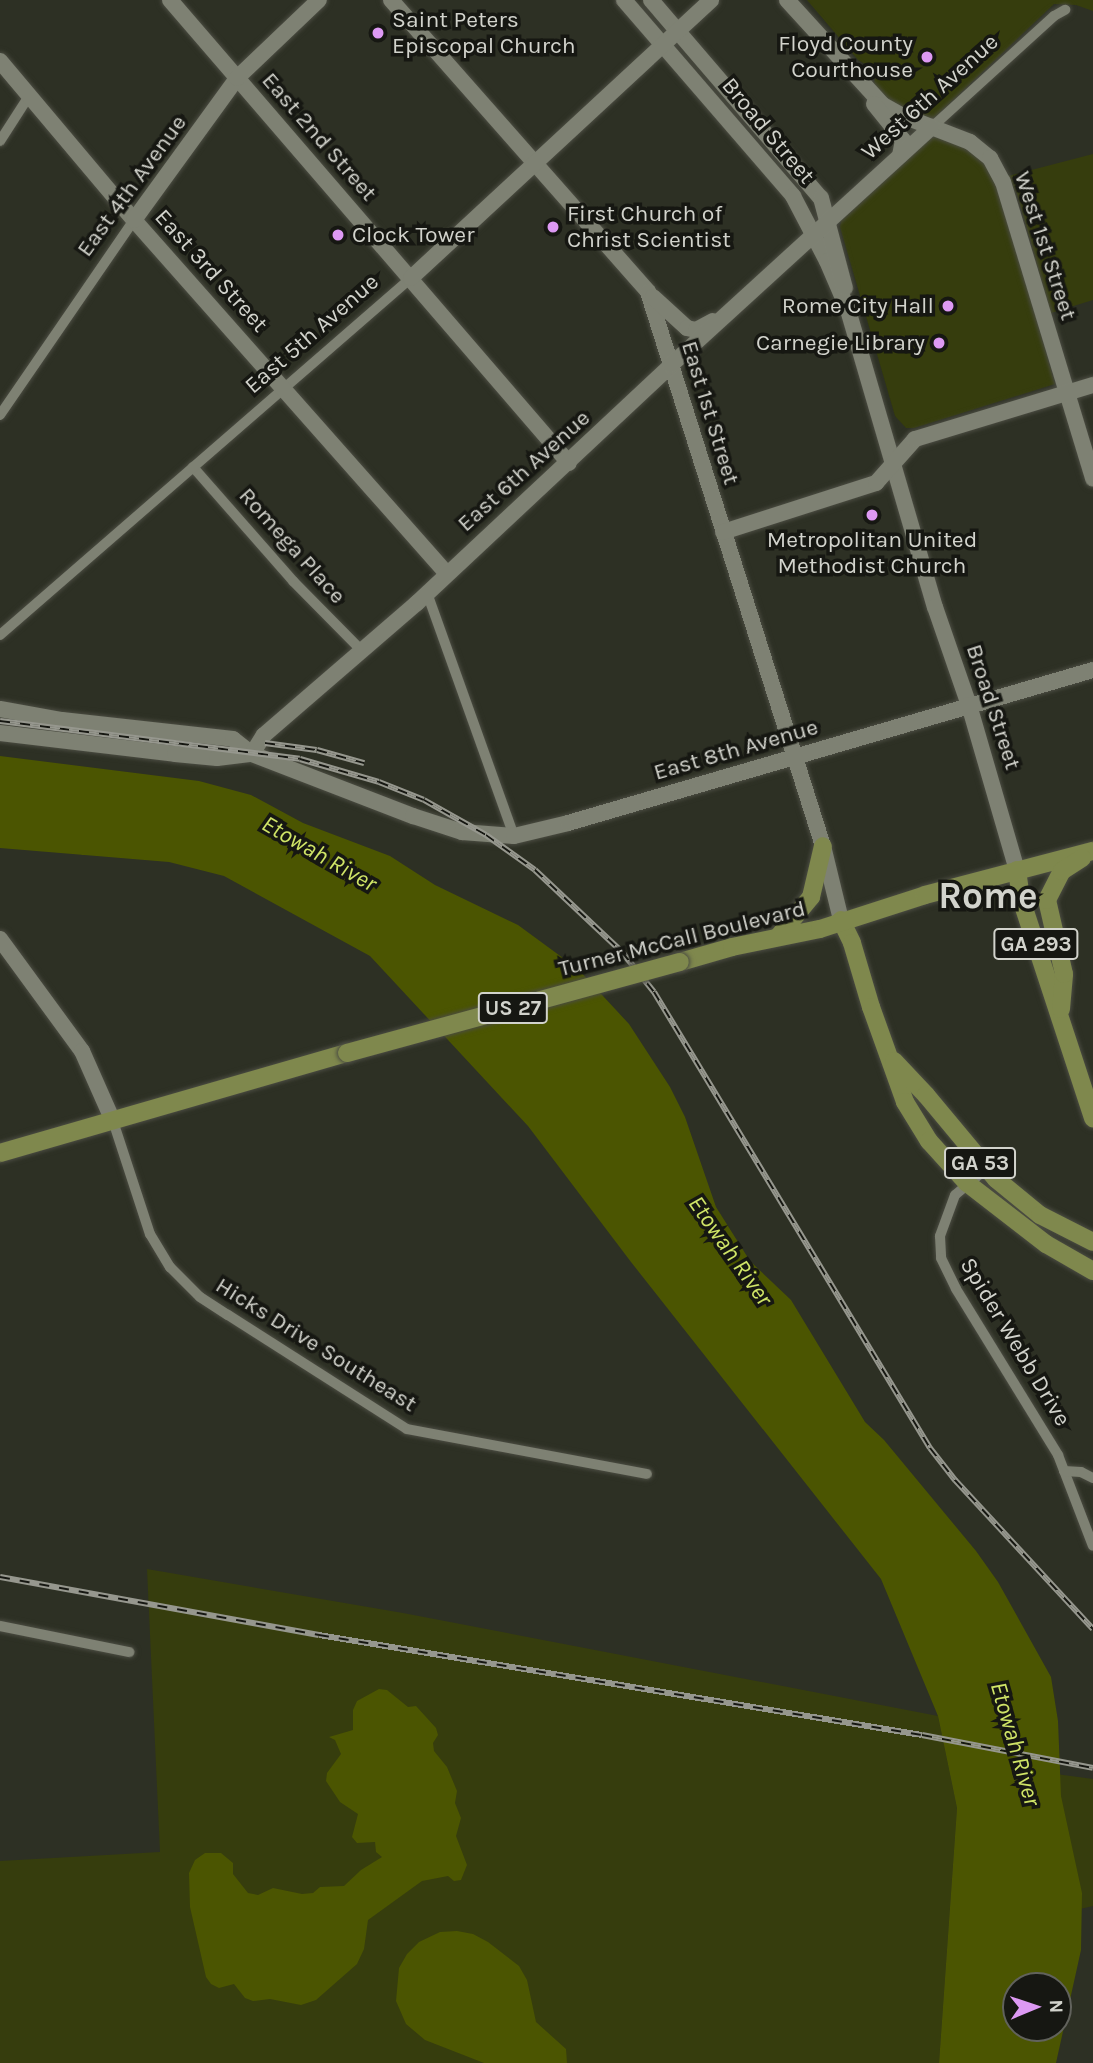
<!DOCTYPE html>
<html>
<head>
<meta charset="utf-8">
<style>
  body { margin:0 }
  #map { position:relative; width:1093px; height:2063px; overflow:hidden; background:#2d3024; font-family:Karla,sans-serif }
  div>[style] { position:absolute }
  .green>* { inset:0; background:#363d0d }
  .water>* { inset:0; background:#4b5501 }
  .roads { filter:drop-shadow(0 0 2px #4b4c42) drop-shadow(0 0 2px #4b4c42) }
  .street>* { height:10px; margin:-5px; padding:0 5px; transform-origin:5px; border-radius:5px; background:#7e8173 }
  .secondary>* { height:16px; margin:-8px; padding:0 8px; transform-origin:8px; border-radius:8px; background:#7e8173 }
  .primary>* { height:18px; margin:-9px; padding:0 9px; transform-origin:9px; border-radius:9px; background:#7f884d }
  .rail>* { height:6px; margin-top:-3px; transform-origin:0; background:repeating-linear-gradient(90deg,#161712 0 10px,#96978e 0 20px); box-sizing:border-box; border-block:2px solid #96978e }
  .bridges { filter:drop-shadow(0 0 2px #4b4c42) drop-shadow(0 0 2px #4b4c42) }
  .primary-bridge>* { height:18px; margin:-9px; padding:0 9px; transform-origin:9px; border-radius:9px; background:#7f884d }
  .dots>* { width:19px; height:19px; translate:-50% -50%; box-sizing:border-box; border:4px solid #161712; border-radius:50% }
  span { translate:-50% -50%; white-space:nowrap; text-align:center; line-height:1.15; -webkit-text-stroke:7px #161712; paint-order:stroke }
  .shield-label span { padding:2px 5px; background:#161712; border:2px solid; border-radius:5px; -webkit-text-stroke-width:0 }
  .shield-label { font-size:21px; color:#d2d3cc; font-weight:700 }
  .poi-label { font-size:23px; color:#d2d3cc }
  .left { translate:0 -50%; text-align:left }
  .right { translate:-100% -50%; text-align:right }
  .street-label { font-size:23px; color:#d2d3cc }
  .water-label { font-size:24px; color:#d0e567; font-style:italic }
  .town-label { font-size:37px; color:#d2d3cc; font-weight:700 }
  .north { position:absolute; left:1002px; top:1972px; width:70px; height:70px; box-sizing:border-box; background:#161712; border:2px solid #61625c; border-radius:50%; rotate:88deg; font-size:19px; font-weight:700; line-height:28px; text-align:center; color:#d2d3cc }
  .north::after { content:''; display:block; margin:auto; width:24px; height:32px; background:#dd99f3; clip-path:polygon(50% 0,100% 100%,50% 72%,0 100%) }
</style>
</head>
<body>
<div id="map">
  <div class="green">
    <i style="clip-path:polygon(807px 0,1093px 0,1093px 11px,1076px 5px,1054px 4px,934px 118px,929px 119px,895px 106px,878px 91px,874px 82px,878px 71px,871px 63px,865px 64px,858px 60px)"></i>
    <i style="clip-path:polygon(933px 136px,965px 146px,983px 162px,998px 185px,1055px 384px,914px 428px,906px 428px,895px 416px,840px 227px,841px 221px)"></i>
    <i style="clip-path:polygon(1093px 154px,1093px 300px,1051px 313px,1017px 194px,1008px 176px)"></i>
    <i style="clip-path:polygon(147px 1569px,403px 1613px,938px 1716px,957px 1808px,939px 2063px,0 2063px,0 1861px,160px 1852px)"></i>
    <i style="clip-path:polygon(1056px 1774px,1093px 1779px,1093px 1906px,1076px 1910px)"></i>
  </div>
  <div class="water">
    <i style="clip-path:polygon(evenodd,0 756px,199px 781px,251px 795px,303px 823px,390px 856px,435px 885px,518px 925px,578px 969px,629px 1024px,670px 1087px,685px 1117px,716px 1207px,750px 1261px,791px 1300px,865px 1422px,884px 1440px,976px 1551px,998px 1582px,1051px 1677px,1058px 1721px,1061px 1796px,1082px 1893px,1081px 1950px,1056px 2063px,939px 2063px,957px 1808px,938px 1716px,881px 1579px,631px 1262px,528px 1126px,370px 956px,224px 876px,169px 862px,0 848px,0 756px,1016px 1986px,1058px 1986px,1058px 2028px,1016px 2028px,1016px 1986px)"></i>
    <i style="clip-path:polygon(379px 1689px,387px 1690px,408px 1707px,416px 1706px,436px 1728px,438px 1735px,433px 1743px,434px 1751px,447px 1767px,457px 1791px,455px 1803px,461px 1818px,456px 1836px,467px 1865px,461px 1880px,454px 1881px,448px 1876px,422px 1881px,368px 1920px,364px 1949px,357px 1964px,316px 2000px,301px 2005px,270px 1999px,253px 2001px,245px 1998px,234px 1984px,219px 1988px,211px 1984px,206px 1977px,190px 1907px,189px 1873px,195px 1860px,205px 1853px,221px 1853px,233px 1863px,233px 1874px,248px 1893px,258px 1895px,273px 1888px,302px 1894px,313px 1893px,320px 1887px,344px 1886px,361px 1870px,382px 1857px,376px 1852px,375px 1842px,357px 1843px,352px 1837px,358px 1814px,340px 1802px,326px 1781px,327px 1773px,341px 1754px,335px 1740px,329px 1737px,353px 1730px,353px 1710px,357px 1701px)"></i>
    <i style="clip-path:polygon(457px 1931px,473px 1934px,488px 1942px,519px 1966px,527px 1980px,536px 2022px,566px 2049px,567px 2063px,484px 2063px,425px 2040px,406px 2024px,396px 2001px,399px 1968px,407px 1954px,419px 1942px,440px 1932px)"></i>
  </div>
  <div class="roads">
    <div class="street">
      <i style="left:932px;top:127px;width:165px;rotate:-42.3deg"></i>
      <i style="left:1054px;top:16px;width:13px;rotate:-29deg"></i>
      <i style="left:0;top:141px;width:54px;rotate:-57.2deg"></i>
      <i style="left:0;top:415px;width:237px;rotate:-55.5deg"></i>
      <i style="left:193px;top:467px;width:152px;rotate:48.7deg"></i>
      <i style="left:293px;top:581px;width:98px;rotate:45.4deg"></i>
      <i style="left:427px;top:593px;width:258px;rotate:70.3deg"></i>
      <i style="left:0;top:635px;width:544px;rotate:-40.98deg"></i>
      <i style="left:113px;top:1121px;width:119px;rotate:71.9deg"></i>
      <i style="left:150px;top:1234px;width:39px;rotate:59deg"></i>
      <i style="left:170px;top:1267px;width:42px;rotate:45deg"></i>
      <i style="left:200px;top:1297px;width:33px;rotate:33deg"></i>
      <i style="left:228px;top:1315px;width:212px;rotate:32.5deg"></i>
      <i style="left:407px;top:1429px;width:244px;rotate:10.6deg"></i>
      <i style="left:986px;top:1169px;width:40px;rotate:140deg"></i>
      <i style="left:955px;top:1195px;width:44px;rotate:110.1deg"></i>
      <i style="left:940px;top:1236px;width:22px;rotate:87deg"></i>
      <i style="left:941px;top:1258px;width:34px;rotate:64deg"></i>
      <i style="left:956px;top:1289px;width:195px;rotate:58.4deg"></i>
      <i style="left:1058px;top:1455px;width:97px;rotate:69deg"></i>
      <i style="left:1064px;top:1471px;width:17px;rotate:3deg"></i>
      <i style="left:1081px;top:1472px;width:13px;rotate:27deg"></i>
      <i style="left:0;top:1626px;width:132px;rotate:11.4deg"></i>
    </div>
    <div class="secondary">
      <i style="left:170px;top:0;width:611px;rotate:49.25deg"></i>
      <i style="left:391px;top:0;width:389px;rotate:48.6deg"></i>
      <i style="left:648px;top:292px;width:581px;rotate:72.47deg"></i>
      <i style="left:823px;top:846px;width:76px;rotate:76.3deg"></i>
      <i style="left:624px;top:0;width:259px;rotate:49.2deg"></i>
      <i style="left:793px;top:196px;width:73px;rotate:62.4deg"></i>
      <i style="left:827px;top:261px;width:53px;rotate:66.8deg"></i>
      <i style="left:848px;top:310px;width:309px;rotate:73.7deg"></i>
      <i style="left:935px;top:607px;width:104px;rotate:70.9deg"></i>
      <i style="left:969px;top:705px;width:172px;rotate:73.8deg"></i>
      <i style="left:651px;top:0;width:261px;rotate:49.4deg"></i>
      <i style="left:821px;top:198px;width:93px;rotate:75.1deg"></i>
      <i style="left:787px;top:0;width:142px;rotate:47.6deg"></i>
      <i style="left:883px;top:105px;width:23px;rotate:29deg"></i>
      <i style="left:903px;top:116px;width:72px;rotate:21.2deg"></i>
      <i style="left:970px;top:142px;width:26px;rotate:39deg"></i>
      <i style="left:990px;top:158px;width:27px;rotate:62deg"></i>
      <i style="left:1003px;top:182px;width:310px;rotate:73.1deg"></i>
      <i style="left:0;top:61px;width:208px;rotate:49.9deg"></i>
      <i style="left:134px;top:220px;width:471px;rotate:48.5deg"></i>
      <i style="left:874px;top:104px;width:46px;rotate:51.1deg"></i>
      <i style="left:903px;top:140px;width:16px;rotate:101deg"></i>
      <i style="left:134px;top:220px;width:175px;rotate:-54deg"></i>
      <i style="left:237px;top:78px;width:113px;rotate:-43.6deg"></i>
      <i style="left:411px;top:278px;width:409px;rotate:-42.8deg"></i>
      <i style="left:653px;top:297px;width:46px;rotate:42.4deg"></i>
      <i style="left:687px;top:328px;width:9px;rotate:13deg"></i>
      <i style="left:696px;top:330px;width:19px;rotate:-28deg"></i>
      <i style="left:723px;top:532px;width:161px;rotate:-17.8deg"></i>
      <i style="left:876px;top:483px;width:59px;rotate:-48.4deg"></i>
      <i style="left:915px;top:439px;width:186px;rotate:-16.9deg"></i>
      <i style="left:0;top:709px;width:63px;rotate:10.1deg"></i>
      <i style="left:62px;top:720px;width:172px;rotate:6.3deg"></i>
      <i style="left:233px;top:739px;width:24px;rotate:38deg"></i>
      <i style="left:252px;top:754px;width:173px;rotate:21.1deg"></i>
      <i style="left:413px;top:816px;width:52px;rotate:18.1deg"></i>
      <i style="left:462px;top:832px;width:52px;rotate:4.4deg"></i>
      <i style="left:514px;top:836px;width:56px;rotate:-13.5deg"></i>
      <i style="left:568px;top:823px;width:547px;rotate:-16.25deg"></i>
      <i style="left:0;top:733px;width:176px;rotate:6.8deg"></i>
      <i style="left:175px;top:754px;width:42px;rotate:5.4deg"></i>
      <i style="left:217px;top:758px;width:35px;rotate:-7deg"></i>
      <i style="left:252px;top:754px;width:22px;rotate:-58deg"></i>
      <i style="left:264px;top:735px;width:202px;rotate:-40.8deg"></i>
      <i style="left:417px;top:603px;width:348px;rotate:-43.1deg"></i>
      <i style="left:671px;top:365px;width:353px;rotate:-42.4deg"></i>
      <i style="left:0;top:939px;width:139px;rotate:53.8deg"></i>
      <i style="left:82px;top:1051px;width:77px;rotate:66.1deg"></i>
    </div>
    <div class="primary">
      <i style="left:1017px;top:870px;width:29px;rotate:82deg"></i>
      <i style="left:1021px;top:899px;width:231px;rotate:71.8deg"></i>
      <i style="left:841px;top:920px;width:25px;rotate:64deg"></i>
      <i style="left:852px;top:943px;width:67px;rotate:73.5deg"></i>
      <i style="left:871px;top:1007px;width:101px;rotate:70.3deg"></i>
      <i style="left:905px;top:1102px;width:46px;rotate:58.4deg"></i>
      <i style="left:929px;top:1141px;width:57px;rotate:47.9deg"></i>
      <i style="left:967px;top:1183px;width:100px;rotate:37.7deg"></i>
      <i style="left:1046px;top:1244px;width:54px;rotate:29.9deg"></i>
      <i style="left:778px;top:937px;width:52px;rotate:-50.5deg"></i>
      <i style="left:811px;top:897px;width:52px;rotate:-76.8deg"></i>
      <i style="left:680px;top:962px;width:54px;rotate:-16.1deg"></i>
      <i style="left:732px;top:947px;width:90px;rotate:-11.6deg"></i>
      <i style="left:820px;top:929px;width:110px;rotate:-17.9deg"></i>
      <i style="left:925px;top:895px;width:174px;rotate:-14.7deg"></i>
      <i style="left:1061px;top:1009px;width:35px;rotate:-85deg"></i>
      <i style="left:1064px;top:974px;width:76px;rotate:-102.9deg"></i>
      <i style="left:1047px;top:900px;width:33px;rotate:-63deg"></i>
      <i style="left:1062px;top:871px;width:24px;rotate:-33deg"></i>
      <i style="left:894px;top:1061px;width:47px;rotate:46.7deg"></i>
      <i style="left:926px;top:1095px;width:109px;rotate:50.2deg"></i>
      <i style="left:996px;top:1179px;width:57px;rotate:39.3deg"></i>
      <i style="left:1040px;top:1215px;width:59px;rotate:27deg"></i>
      <i style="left:0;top:1153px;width:361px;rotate:-16.1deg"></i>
    </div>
  </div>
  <div class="rail">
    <i style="left:0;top:721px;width:302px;rotate:7.2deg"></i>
    <i style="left:300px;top:759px;width:82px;rotate:16.2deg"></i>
    <i style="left:379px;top:782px;width:48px;rotate:21.8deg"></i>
    <i style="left:424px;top:800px;width:71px;rotate:29.4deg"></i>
    <i style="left:486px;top:835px;width:60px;rotate:35.5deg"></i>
    <i style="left:535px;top:870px;width:120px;rotate:43.3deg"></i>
    <i style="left:622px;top:952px;width:51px;rotate:51.3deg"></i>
    <i style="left:654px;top:992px;width:533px;rotate:58.82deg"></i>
    <i style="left:930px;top:1448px;width:41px;rotate:52deg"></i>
    <i style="left:955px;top:1480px;width:203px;rotate:47.2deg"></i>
    <i style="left:265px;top:743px;width:52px;rotate:7.7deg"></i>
    <i style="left:317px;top:750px;width:49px;rotate:15.5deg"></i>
    <i style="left:0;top:1577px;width:324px;rotate:10.3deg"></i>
    <i style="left:319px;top:1635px;width:611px;rotate:9.42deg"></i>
    <i style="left:922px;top:1735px;width:174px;rotate:10.9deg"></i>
  </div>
  <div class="bridges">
    <div class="primary-bridge">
      <i style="left:347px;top:1053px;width:345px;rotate:-15.3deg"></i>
    </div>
  </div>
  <div class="dots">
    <i style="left:378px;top:33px;background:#dd99f3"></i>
    <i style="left:927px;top:57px;background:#dd99f3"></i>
    <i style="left:553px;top:227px;background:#dd99f3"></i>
    <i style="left:338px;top:235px;background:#dd99f3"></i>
    <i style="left:948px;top:306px;background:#dd99f3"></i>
    <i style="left:939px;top:343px;background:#dd99f3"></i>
    <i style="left:872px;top:515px;background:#dd99f3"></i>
  </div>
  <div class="shield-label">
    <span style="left:1036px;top:944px">GA 293</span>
    <span style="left:513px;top:1008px">US 27</span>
    <span style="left:980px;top:1163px">GA 53</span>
  </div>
  <div class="poi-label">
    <span class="left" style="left:392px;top:33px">Saint Peters<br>Episcopal Church</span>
    <span class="right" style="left:913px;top:57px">Floyd County<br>Courthouse</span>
    <span class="left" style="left:567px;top:227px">First Church of<br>Christ Scientist</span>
    <span class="left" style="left:352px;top:235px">Clock Tower</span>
    <span class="right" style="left:934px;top:306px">Rome City Hall</span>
    <span class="right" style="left:925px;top:343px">Carnegie Library</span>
    <span style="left:872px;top:553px">Metropolitan United<br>Methodist Church</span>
  </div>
  <div class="street-label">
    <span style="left:930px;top:97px;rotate:-42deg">West 6th Avenue</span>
    <span style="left:768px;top:131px;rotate:50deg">Broad Street</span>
    <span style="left:319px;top:137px;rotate:49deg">East 2nd Street</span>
    <span style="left:132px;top:186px;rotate:-54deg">East 4th Avenue</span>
    <span style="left:1045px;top:246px;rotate:72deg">West 1st Street</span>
    <span style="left:211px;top:271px;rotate:48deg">East 3rd Street</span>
    <span style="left:312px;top:334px;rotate:-41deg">East 5th Avenue</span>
    <span style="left:710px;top:413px;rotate:73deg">East 1st Street</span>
    <span style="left:524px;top:471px;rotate:-42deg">East 6th Avenue</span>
    <span style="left:292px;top:546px;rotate:48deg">Romega Place</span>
    <span style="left:993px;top:707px;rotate:72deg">Broad Street</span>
    <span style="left:736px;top:750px;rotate:-16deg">East 8th Avenue</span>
    <span style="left:682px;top:939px;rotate:-14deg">Turner McCall Boulevard</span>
    <span style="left:1015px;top:1342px;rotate:59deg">Spider Webb Drive</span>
    <span style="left:316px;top:1345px;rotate:32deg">Hicks Drive Southeast</span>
  </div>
  <div class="water-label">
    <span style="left:319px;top:854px;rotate:30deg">Etowah River</span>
    <span style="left:730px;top:1251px;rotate:55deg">Etowah River</span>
    <span style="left:1015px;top:1744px;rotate:74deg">Etowah River</span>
  </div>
  <div class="town-label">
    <span style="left:988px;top:896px">Rome</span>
  </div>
  <div class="north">N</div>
</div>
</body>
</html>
